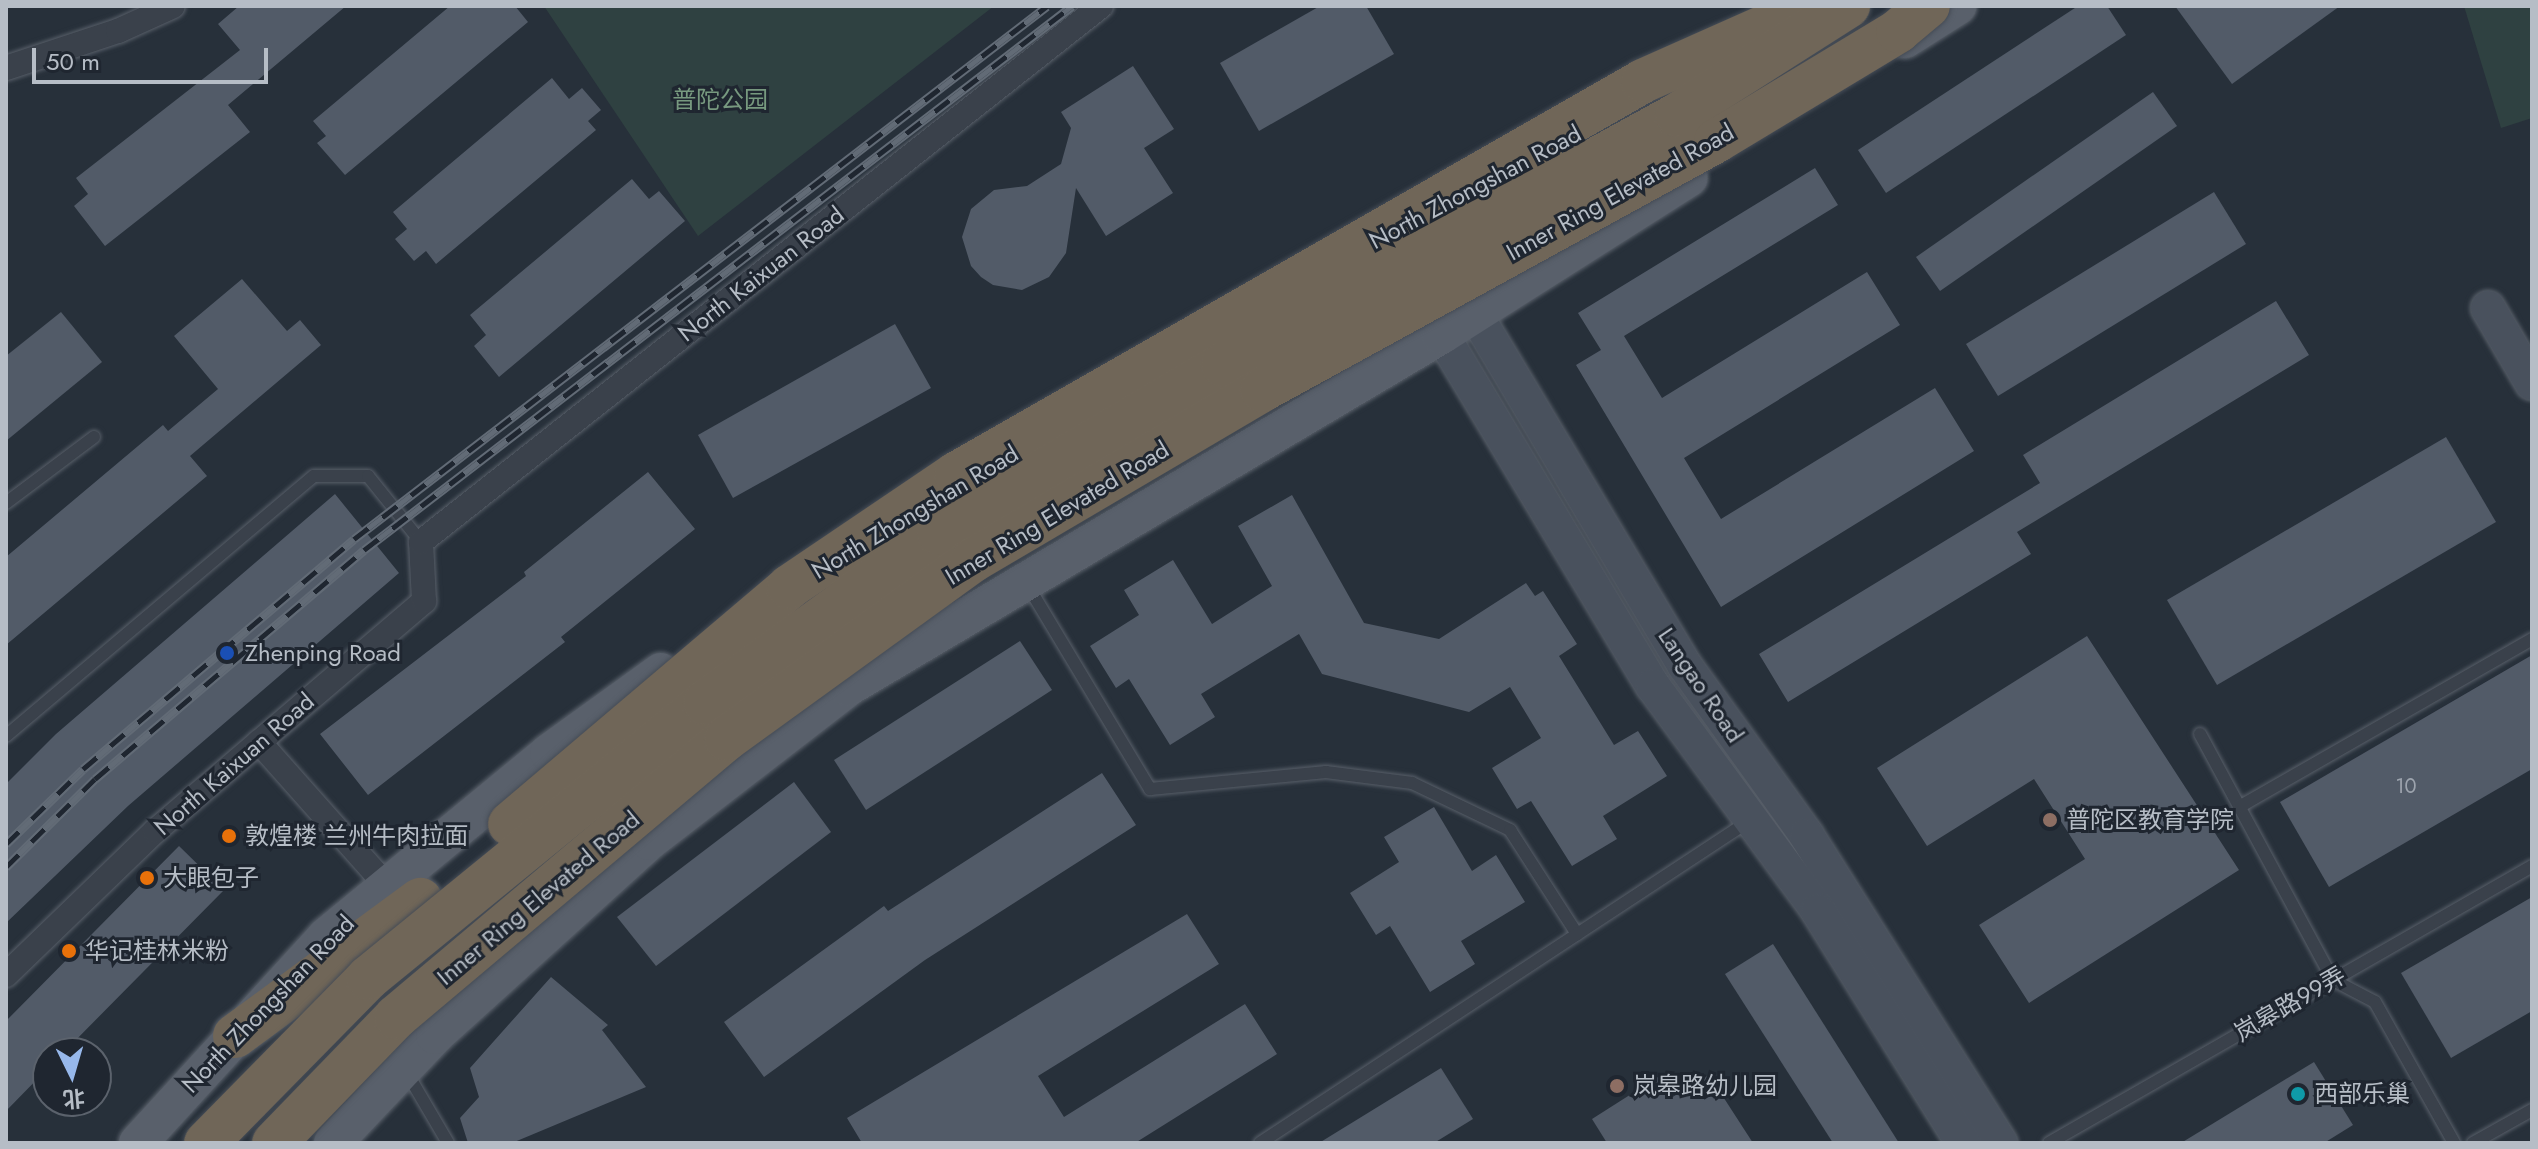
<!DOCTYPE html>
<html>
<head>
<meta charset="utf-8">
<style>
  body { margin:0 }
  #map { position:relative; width:2538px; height:1149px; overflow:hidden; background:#27303a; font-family:Jost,"Noto Sans SC",sans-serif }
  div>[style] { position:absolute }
  .green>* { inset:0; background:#2f4141 }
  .building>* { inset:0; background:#525b68 }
  .roads { filter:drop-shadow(0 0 2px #585f69) drop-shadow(0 0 2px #585f69) }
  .lane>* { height:12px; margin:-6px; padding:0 6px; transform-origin:6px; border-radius:6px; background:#3a414b }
  .street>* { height:24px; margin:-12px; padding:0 12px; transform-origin:12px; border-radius:12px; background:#3a414b }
  .secondary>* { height:34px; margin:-17px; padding:0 17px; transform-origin:17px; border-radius:17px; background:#49515d }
  .primary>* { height:38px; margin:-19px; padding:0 19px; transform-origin:19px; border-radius:19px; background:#59606b }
  .highway>* { height:44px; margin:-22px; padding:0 22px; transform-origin:22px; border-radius:22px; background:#706658 }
  .rail>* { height:9px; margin-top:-4.5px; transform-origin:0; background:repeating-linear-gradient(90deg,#1f2630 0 18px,#626b76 0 36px); box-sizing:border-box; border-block:2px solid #626b76 }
  .bridges { filter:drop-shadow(0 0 2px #454c56) drop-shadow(0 0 2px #454c56) }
  .highway-bridge>* { height:44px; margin:-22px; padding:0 22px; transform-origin:22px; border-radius:22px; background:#706658 }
  .dots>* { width:22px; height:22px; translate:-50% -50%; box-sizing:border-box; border:4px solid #1f2630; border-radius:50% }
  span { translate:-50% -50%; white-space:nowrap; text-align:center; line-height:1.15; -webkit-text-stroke:6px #1f2630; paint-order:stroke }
  .number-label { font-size:20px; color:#9da4ae }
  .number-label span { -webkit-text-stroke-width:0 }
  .park-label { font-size:24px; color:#77997f }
  .street-label { font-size:24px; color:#b6bdc6 }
  .poi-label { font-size:24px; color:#b6bdc6 }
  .left { translate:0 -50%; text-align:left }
  .frame { position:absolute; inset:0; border:8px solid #b6bdc6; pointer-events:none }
  .north { position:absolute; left:32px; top:1037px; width:80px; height:80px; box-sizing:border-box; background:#1f2630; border:2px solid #5b626c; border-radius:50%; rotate:175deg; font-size:22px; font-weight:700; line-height:32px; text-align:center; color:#b6bdc6 }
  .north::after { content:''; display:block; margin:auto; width:28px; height:36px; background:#97b8eb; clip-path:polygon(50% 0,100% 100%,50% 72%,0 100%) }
  .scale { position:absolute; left:32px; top:48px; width:236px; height:36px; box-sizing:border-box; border:4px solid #b6bdc6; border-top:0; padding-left:10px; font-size:24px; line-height:28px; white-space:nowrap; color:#b6bdc6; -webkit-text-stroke:6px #1f2630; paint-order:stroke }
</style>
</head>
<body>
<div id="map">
  <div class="green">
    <i style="clip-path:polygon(544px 6px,994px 6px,698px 236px)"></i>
    <i style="clip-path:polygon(2464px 6px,2532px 6px,2532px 118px,2501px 128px)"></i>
  </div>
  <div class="building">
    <i style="clip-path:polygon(239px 6px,346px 6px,228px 105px,250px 132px,105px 246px,74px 206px,88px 194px,76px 178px,240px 50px,218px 24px)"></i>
    <i style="clip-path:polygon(450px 6px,515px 6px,528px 22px,345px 175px,317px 143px,326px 136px,313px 121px)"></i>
    <i style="clip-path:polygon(1320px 6px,1366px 6px,1394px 54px,1259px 131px,1220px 63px)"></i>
    <i style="clip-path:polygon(2078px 6px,2107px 6px,2126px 35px,1886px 193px,1858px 150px)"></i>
    <i style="clip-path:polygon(2175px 6px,2340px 6px,2232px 84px)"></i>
    <i style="clip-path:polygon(1133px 66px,1174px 129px,1144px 148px,1173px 193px,1106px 236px,1076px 188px,1066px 253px,1049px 277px,1022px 290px,993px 285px,981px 277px,971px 266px,962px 237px,971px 209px,994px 190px,1027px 186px,1061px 164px,1071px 128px,1061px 112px)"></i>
    <i style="clip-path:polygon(552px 78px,569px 99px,582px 88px,601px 110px,588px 121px,596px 130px,436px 264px,426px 251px,414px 261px,395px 239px,407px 229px,393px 212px)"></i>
    <i style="clip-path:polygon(2153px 92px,2177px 126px,1940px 291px,1916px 257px)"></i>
    <i style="clip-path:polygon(1815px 168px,1838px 205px,1624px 336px,1662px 398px,1867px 272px,1900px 325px,1684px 458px,1721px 519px,1935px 388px,1974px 451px,1721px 607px,1576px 365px,1601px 350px,1578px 313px)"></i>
    <i style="clip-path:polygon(632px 179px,649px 199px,659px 191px,685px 221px,499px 377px,474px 346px,486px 335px,470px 315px)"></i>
    <i style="clip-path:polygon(2214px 192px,2246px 244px,1998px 396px,1966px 344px)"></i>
    <i style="clip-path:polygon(242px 279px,287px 331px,300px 320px,321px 345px,190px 456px,207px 476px,6px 645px,6px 557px,163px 425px,168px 431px,218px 389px,174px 336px)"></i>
    <i style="clip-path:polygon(2276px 301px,2309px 355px,2017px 532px,2031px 554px,1788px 702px,1759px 654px,2040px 483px,2023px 455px)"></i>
    <i style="clip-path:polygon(61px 312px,102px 362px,6px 441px,6px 356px)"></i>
    <i style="clip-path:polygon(895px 324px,931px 388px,733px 498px,698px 435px)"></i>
    <i style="clip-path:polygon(2446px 437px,2496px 522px,2217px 685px,2167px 600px)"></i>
    <i style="clip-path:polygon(648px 472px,695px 529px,561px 637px,565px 642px,368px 795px,320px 734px,526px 576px,524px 572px)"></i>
    <i style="clip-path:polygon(335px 494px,399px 573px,128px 806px,6px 923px,6px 784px,56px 734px)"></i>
    <i style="clip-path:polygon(1292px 495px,1364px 623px,1439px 639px,1526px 583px,1535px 596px,1543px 591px,1577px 644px,1559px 656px,1614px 745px,1638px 731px,1667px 776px,1603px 816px,1617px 839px,1572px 866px,1531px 801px,1517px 809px,1492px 768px,1541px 738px,1510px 687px,1469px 712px,1322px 674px,1299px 634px,1201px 694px,1215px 717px,1170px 745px,1129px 679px,1116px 688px,1090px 646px,1139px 615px,1124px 590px,1173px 560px,1212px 624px,1272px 586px,1238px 526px)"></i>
    <i style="clip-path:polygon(2087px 636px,2239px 870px,2029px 1003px,1979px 925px,2085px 859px,2034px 779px,1927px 846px,1877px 768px)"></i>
    <i style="clip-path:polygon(1020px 641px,1052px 690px,866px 810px,834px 760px)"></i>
    <i style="clip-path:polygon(2532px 655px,2532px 769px,2329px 887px,2280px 802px)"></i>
    <i style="clip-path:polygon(1102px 773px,1136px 825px,925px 960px,764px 1077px,724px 1022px,884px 906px,888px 911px)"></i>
    <i style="clip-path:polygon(794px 782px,831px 832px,656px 966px,617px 917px)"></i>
    <i style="clip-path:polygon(1434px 807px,1472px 871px,1496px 855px,1525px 902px,1461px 941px,1475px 964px,1430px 992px,1390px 926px,1376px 935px,1350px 893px,1399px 862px,1384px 837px)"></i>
    <i style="clip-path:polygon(179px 846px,224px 890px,63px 1053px,48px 1053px,48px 1068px,6px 1111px,6px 1021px)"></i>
    <i style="clip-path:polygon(2532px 897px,2532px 1011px,2451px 1058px,2401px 973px)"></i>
    <i style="clip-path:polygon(1187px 914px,1219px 964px,1038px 1076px,1064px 1117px,1245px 1004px,1277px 1054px,1135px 1143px,862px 1143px,847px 1118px)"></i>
    <i style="clip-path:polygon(1773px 944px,1899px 1143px,1833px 1143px,1725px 974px)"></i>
    <i style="clip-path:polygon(551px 977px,608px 1025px,602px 1030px,646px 1087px,512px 1143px,468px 1143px,460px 1118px,479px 1097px,470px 1068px)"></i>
    <i style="clip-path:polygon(2314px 1062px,2353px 1125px,2324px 1143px,2181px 1143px)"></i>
    <i style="clip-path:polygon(1441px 1068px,1473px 1119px,1434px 1143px,1319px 1143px)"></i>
    <i style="clip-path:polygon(1709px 1075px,1753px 1143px,1607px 1143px,1592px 1119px,1658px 1077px,1671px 1098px)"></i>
  </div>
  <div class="roads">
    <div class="lane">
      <i style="left:6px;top:503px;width:110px;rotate:-36.9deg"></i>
      <i style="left:1028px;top:586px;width:237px;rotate:59deg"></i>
      <i style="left:1150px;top:789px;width:177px;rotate:-5.5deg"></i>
      <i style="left:1326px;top:772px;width:87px;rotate:7.3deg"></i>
      <i style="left:1412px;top:783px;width:109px;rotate:25.6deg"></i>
      <i style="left:1510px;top:830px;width:124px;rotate:57.2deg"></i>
      <i style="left:2200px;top:734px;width:280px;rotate:61.6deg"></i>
      <i style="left:2333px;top:980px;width:47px;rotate:27.6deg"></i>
      <i style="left:2375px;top:1002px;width:162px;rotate:60.7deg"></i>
      <i style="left:6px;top:736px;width:403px;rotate:-40.2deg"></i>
      <i style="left:314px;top:476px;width:54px"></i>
      <i style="left:368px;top:476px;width:85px;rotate:51.2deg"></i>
      <i style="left:2239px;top:807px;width:338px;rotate:-29.8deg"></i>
      <i style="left:407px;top:1073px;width:81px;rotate:59.6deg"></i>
      <i style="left:1260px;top:1143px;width:585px;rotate:-33.36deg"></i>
      <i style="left:2049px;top:1143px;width:557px;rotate:-29.83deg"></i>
      <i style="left:2473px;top:1143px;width:68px;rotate:-29.2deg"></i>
    </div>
    <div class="street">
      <i style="left:6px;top:68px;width:118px;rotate:-18.3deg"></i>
      <i style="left:118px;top:31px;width:60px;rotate:-24.4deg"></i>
      <i style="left:259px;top:742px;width:193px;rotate:48.4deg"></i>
      <i style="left:6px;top:975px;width:207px;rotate:-44deg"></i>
      <i style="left:155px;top:831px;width:354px;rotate:-40.5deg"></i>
      <i style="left:424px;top:601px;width:59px;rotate:-92.9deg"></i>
      <i style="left:421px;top:542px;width:866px;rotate:-38.25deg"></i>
    </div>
    <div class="secondary">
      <i style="left:1462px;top:292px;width:435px;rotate:59.2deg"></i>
      <i style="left:1685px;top:666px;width:209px;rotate:54.3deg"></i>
      <i style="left:1807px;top:836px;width:363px;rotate:57.8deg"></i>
      <i style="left:2488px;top:308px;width:87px;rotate:59.6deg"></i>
      <i style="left:1428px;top:312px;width:436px;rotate:59deg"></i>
      <i style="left:1653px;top:686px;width:279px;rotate:53.7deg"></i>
      <i style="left:1818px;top:911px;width:274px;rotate:58deg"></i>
    </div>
    <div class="primary">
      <i style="left:1905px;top:39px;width:62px;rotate:-32.4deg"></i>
      <i style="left:138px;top:1143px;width:279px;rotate:-47.6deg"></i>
      <i style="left:326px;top:937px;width:289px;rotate:-39.5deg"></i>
      <i style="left:549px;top:753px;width:138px;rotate:-35.9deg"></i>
      <i style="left:333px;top:1143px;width:149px;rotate:-46.6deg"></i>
      <i style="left:435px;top:1035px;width:289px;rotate:-42.2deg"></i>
      <i style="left:649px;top:841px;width:252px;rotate:-37.7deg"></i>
      <i style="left:848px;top:687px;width:690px;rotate:-30.69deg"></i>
      <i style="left:1441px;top:335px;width:293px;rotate:-32.4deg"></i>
    </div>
    <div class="highway">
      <i style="left:235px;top:1036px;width:230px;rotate:-36.3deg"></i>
    </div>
  </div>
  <div class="rail">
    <i style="left:6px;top:844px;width:107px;rotate:-44.2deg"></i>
    <i style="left:83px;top:769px;width:355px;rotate:-40.3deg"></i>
    <i style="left:354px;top:539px;width:874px;rotate:-37.56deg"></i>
    <i style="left:6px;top:867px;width:125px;rotate:-44.7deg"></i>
    <i style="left:95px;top:779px;width:353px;rotate:-40.4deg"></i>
    <i style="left:364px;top:550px;width:893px;rotate:-37.54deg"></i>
  </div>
  <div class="bridges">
    <div class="highway-bridge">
      <i style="left:510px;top:824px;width:366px;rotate:-40.3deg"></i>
      <i style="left:789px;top:587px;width:202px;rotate:-34.1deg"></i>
      <i style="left:956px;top:474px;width:791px;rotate:-29.77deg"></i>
      <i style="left:1643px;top:81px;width:172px;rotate:-24deg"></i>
      <i style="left:206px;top:1143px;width:231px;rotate:-45.5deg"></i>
      <i style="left:368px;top:978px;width:435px;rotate:-39.2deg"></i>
      <i style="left:705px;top:703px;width:289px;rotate:-36deg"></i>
      <i style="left:939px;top:533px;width:330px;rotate:-30.6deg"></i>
      <i style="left:1223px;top:365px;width:518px;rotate:-28.84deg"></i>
      <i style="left:1677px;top:115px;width:203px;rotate:-32.5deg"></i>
      <i style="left:274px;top:1143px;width:175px;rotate:-45.9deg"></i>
      <i style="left:396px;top:1017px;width:431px;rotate:-40.1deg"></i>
      <i style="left:726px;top:739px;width:304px;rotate:-35.9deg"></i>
      <i style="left:972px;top:561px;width:337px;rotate:-30.5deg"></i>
      <i style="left:1262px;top:390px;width:518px;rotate:-28.74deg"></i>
      <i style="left:1716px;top:141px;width:213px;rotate:-31.1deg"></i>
      <i style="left:1898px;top:31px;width:39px;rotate:-40deg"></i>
    </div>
  </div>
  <div class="dots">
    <i style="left:227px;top:653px;background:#1a4fb4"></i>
    <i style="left:2050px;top:820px;background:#8d6e63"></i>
    <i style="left:229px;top:836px;background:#e8710a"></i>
    <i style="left:147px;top:878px;background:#e8710a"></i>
    <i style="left:69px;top:951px;background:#e8710a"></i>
    <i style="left:1617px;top:1086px;background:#8d6e63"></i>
    <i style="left:2298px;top:1094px;background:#0f9aa8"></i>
  </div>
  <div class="number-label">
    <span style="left:2406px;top:786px">10</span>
  </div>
  <div class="park-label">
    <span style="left:720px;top:100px">普陀公园</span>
  </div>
  <div class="street-label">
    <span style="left:1475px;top:187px;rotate:-28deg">North Zhongshan Road</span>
    <span style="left:1620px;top:192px;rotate:-29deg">Inner Ring Elevated Road</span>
    <span style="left:761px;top:274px;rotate:-38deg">North Kaixuan Road</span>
    <span style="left:915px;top:512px;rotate:-31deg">North Zhongshan Road</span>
    <span style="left:1057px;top:513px;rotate:-31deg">Inner Ring Elevated Road</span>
    <span style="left:1701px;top:685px;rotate:56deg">Langao Road</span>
    <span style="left:234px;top:764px;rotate:-41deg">North Kaixuan Road</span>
    <span style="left:538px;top:898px;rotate:-40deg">Inner Ring Elevated Road</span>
    <span style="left:268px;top:1004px;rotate:-46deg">North Zhongshan Road</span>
    <span style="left:2290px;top:1004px;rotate:-30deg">岚皋路99弄</span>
  </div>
  <div class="poi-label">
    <span class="left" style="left:245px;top:653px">Zhenping Road</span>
    <span class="left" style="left:2066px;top:820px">普陀区教育学院</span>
    <span class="left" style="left:245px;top:836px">敦煌楼 兰州牛肉拉面</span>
    <span class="left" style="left:163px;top:878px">大眼包子</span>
    <span class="left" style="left:85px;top:951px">华记桂林米粉</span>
    <span class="left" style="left:1633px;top:1086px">岚皋路幼儿园</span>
    <span class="left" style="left:2314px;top:1094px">西部乐巢</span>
  </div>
  <div class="frame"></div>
  <div class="north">北</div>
  <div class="scale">50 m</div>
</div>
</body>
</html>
